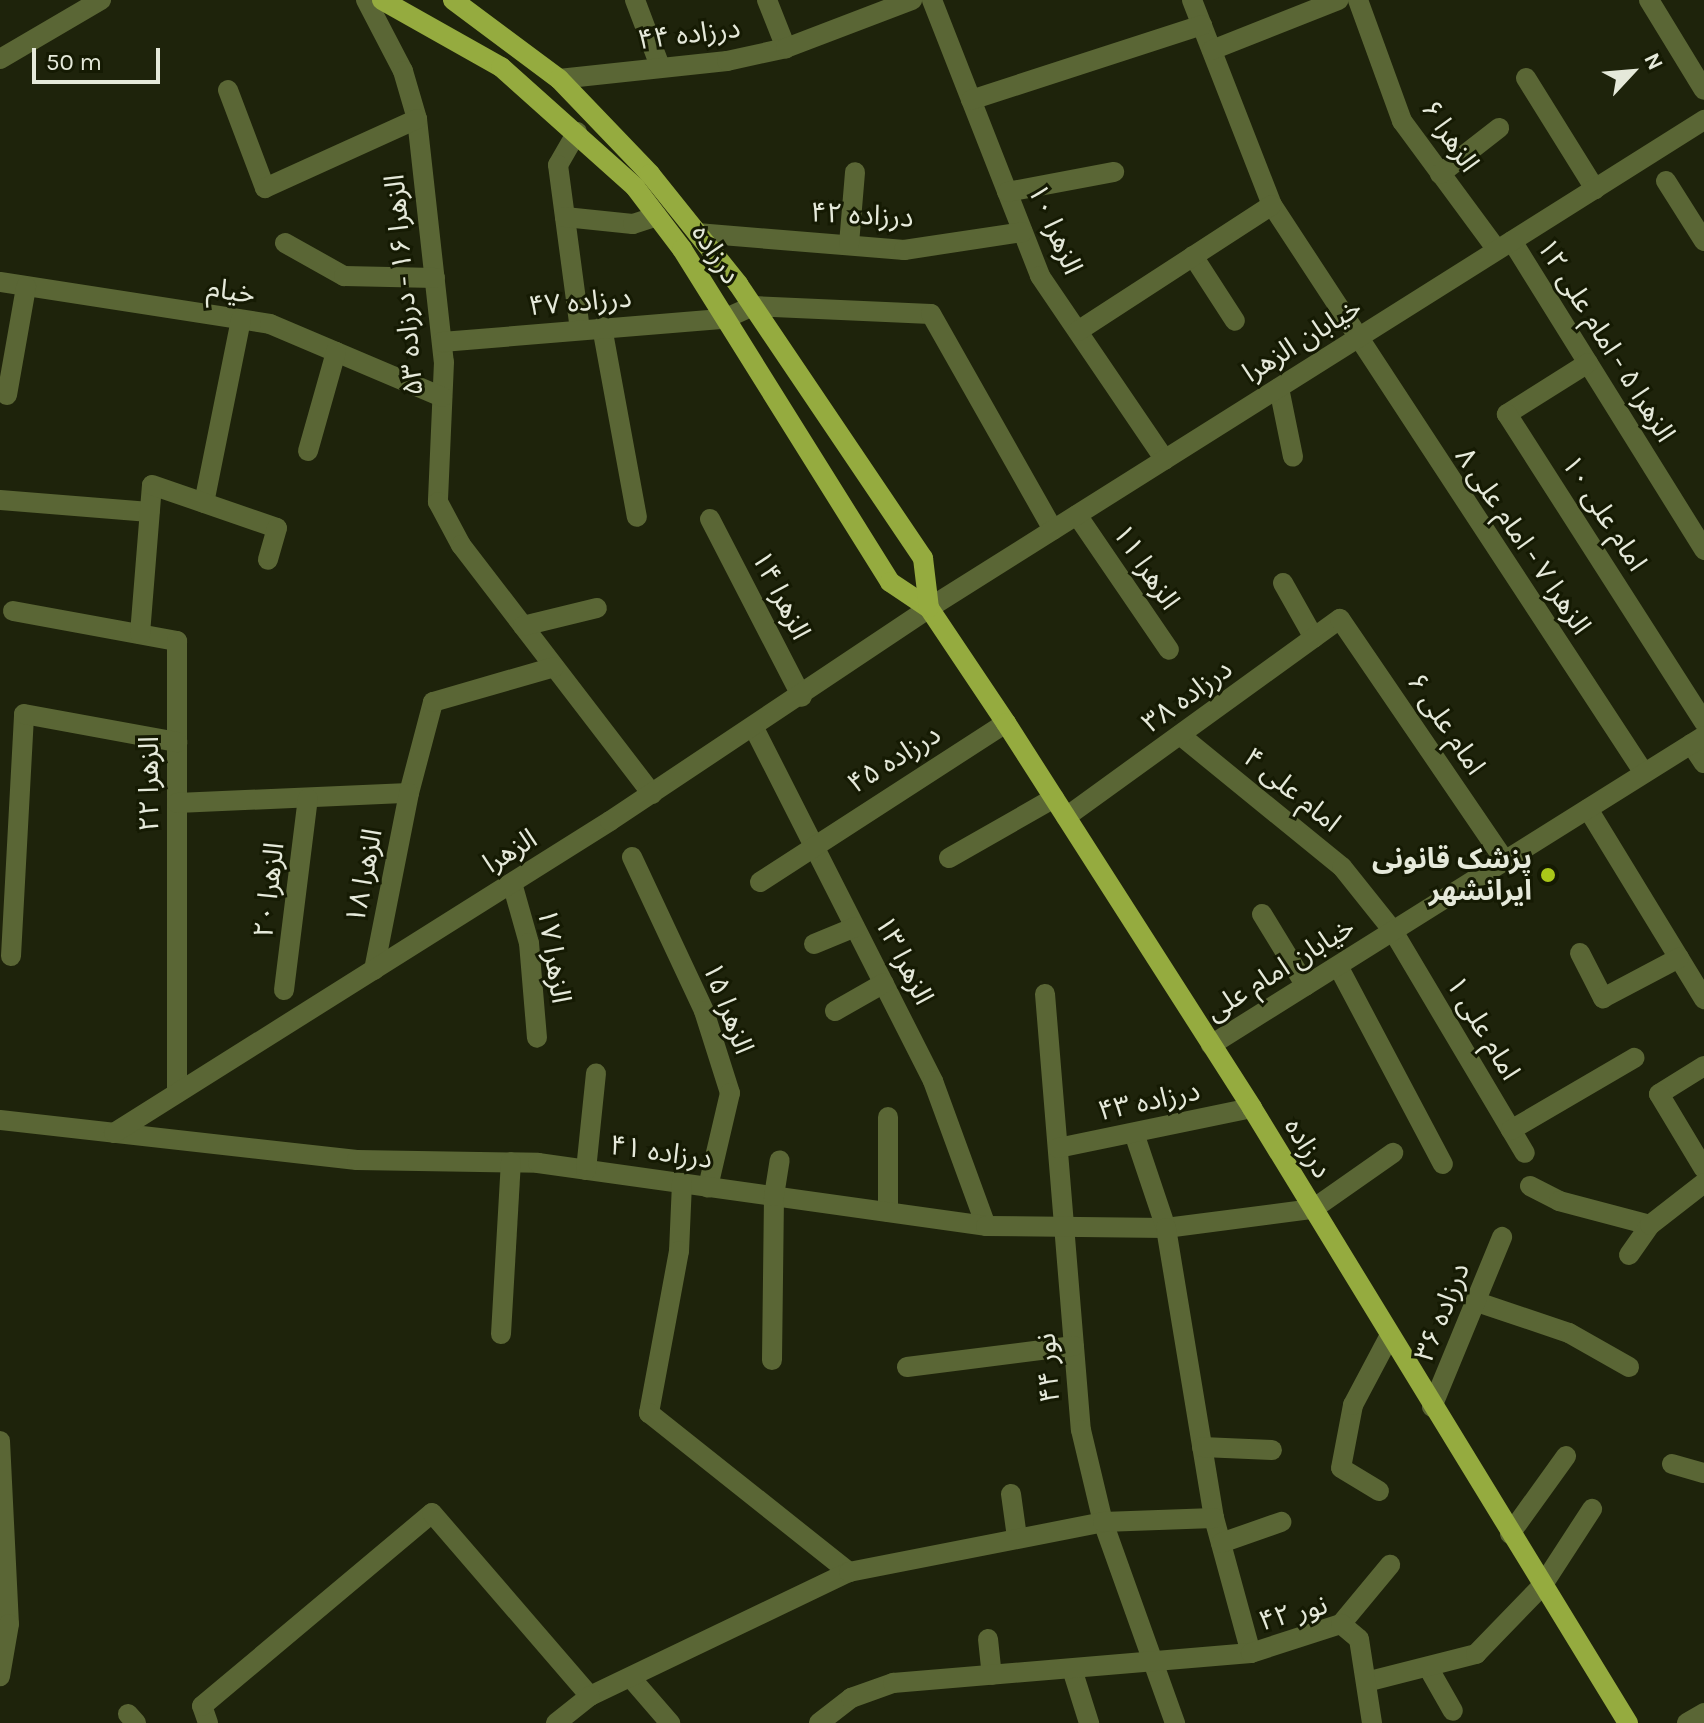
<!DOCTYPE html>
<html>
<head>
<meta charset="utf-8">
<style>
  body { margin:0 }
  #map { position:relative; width:1704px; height:1723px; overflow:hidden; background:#1e230b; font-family:Karla,"Noto Sans Arabic",sans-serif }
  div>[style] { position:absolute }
  .minor>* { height:20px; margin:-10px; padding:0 10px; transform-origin:10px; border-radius:10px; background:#5a6635 }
  .major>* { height:20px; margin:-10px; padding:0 10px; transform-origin:10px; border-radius:10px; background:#95ab3f }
  .dots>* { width:22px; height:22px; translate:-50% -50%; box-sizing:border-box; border:4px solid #151a03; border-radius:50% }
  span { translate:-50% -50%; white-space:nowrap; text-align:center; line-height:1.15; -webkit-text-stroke:6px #151a03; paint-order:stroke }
  .street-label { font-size:28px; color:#e5e9da }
  .poi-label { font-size:28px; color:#e5e9da; font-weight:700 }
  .right { translate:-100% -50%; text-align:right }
  .north { position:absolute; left:1592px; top:32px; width:80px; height:80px; -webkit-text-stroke:6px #151a03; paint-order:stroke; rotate:64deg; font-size:22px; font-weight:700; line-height:32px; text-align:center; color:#e5e9da }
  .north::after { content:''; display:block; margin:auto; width:28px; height:36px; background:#e5e9da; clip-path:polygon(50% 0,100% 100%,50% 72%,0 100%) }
  .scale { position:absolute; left:32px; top:48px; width:128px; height:36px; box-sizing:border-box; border:4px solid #e5e9da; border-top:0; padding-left:10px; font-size:24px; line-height:28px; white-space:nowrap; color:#e5e9da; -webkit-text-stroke:6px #151a03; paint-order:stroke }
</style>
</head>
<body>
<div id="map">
  <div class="minor">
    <i style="left:366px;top:0;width:80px;rotate:62.5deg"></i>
    <i style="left:403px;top:71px;width:50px;rotate:73.7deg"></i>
    <i style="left:417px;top:119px;width:244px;rotate:83.7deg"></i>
    <i style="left:444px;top:362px;width:140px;rotate:92.5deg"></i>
    <i style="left:438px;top:502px;width:49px;rotate:61.9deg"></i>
    <i style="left:461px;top:545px;width:314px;rotate:52.5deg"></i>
    <i style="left:635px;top:0;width:71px;rotate:69.3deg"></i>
    <i style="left:767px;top:0;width:52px;rotate:68.4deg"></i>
    <i style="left:932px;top:0;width:296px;rotate:68.6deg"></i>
    <i style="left:1040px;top:276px;width:222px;rotate:55.8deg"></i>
    <i style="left:1192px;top:0;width:220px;rotate:68.7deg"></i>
    <i style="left:1272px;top:205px;width:679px;rotate:56.78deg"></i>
    <i style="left:1358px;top:0;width:129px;rotate:70deg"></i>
    <i style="left:1402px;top:121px;width:160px;rotate:53.6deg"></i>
    <i style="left:1649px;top:0;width:105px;rotate:58.6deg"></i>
    <i style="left:1212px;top:50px;width:136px;rotate:-21.6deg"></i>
    <i style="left:0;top:59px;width:117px;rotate:-30.3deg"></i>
    <i style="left:1526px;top:78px;width:131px;rotate:58.1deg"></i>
    <i style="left:559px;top:79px;width:169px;rotate:-6.1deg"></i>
    <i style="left:727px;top:61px;width:60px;rotate:-12.4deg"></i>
    <i style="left:786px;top:48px;width:135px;rotate:-20.9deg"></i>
    <i style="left:228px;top:90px;width:105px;rotate:69.3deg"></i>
    <i style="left:265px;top:188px;width:167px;rotate:-24.4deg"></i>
    <i style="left:971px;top:100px;width:243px;rotate:-18deg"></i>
    <i style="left:577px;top:132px;width:38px;rotate:120deg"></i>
    <i style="left:558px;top:165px;width:166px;rotate:82.4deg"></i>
    <i style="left:1440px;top:174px;width:75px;rotate:-37.9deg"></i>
    <i style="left:1666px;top:181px;width:71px;rotate:57.7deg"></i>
    <i style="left:1007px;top:192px;width:109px;rotate:-10.6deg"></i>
    <i style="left:565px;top:217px;width:68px;rotate:5.9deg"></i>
    <i style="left:633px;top:224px;width:25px;rotate:-18deg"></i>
    <i style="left:697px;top:233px;width:208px;rotate:4.7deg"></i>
    <i style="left:904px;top:250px;width:120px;rotate:-8.6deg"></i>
    <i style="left:1512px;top:241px;width:364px;rotate:58.1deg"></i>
    <i style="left:285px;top:243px;width:68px;rotate:29.2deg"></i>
    <i style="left:344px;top:276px;width:91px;rotate:1.3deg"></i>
    <i style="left:849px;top:244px;width:72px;rotate:-85.2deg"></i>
    <i style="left:1193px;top:256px;width:77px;rotate:57.1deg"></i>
    <i style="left:0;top:282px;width:273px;rotate:8.8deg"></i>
    <i style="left:270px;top:324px;width:187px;rotate:23deg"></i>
    <i style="left:602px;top:327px;width:193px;rotate:79.6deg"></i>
    <i style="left:1078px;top:331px;width:231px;rotate:-33deg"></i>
    <i style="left:442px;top:342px;width:283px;rotate:-4.7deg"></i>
    <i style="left:724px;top:319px;width:32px;rotate:-24deg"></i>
    <i style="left:753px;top:306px;width:178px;rotate:2.6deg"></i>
    <i style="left:931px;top:314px;width:248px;rotate:60.5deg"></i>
    <i style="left:1588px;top:363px;width:96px;rotate:147.8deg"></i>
    <i style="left:1507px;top:414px;width:366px;rotate:57.4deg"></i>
    <i style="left:1279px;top:388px;width:70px;rotate:78.5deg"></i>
    <i style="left:7px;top:395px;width:110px;rotate:-80deg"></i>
    <i style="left:308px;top:451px;width:103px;rotate:-74.2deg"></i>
    <i style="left:0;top:500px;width:150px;rotate:4.6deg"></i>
    <i style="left:204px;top:503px;width:187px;rotate:-78.6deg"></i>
    <i style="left:1077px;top:515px;width:163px;rotate:55.7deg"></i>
    <i style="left:710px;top:519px;width:200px;rotate:62.7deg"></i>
    <i style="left:1283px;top:583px;width:63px;rotate:60.6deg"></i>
    <i style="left:13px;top:611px;width:167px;rotate:10.4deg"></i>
    <i style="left:177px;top:641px;width:452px;rotate:90deg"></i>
    <i style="left:523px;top:626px;width:76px;rotate:-13.7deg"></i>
    <i style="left:140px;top:634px;width:149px;rotate:-85.4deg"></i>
    <i style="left:152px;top:485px;width:132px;rotate:19deg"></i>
    <i style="left:277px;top:528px;width:33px;rotate:106deg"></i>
    <i style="left:754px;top:728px;width:396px;rotate:63.1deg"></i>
    <i style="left:933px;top:1081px;width:154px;rotate:69.9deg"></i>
    <i style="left:1180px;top:735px;width:209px;rotate:39.2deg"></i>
    <i style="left:1342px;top:867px;width:82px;rotate:51.4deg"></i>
    <i style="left:1393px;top:931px;width:258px;rotate:59.3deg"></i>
    <i style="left:1691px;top:744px;width:23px;rotate:56deg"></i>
    <i style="left:177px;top:803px;width:232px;rotate:-2.5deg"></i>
    <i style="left:409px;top:793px;width:94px;rotate:-75.2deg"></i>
    <i style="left:433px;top:702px;width:126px;rotate:-16.1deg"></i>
    <i style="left:1588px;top:809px;width:223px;rotate:58.6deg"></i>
    <i style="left:1066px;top:817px;width:338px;rotate:-35.9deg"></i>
    <i style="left:1340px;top:619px;width:293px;rotate:55.7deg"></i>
    <i style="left:632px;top:857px;width:170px;rotate:64.9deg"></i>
    <i style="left:704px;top:1011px;width:86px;rotate:72.4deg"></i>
    <i style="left:730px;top:1093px;width:97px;rotate:103.2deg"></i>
    <i style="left:949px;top:858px;width:121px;rotate:-29.7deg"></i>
    <i style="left:760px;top:882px;width:293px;rotate:-32.9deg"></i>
    <i style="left:512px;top:883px;width:62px;rotate:74.2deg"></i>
    <i style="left:529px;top:943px;width:95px;rotate:85.2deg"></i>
    <i style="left:1262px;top:914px;width:84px;rotate:58.6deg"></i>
    <i style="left:814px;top:944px;width:44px;rotate:-22.5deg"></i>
    <i style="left:1580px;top:953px;width:51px;rotate:62.9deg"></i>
    <i style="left:1603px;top:998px;width:86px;rotate:-27.8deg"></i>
    <i style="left:11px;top:956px;width:242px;rotate:-86.9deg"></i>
    <i style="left:24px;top:714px;width:156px;rotate:10.4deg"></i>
    <i style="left:1338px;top:966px;width:224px;rotate:62.1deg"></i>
    <i style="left:374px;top:970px;width:180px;rotate:-78.8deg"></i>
    <i style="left:284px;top:990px;width:193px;rotate:-82.9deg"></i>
    <i style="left:1045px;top:994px;width:437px;rotate:85.3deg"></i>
    <i style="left:1081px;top:1430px;width:95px;rotate:76.6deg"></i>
    <i style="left:1103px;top:1522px;width:214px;rotate:70.3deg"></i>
    <i style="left:835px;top:1011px;width:56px;rotate:-29.7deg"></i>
    <i style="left:1211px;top:1045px;width:582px;rotate:-32.08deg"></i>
    <i style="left:1704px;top:1066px;width:53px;rotate:148.1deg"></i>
    <i style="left:1659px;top:1094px;width:87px;rotate:59deg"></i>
    <i style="left:888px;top:1117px;width:95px;rotate:90deg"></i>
    <i style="left:0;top:1120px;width:359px;rotate:6.4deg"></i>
    <i style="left:357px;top:1160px;width:181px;rotate:0.9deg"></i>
    <i style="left:538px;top:1163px;width:452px;rotate:8deg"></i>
    <i style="left:986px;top:1226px;width:180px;rotate:0.6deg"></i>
    <i style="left:1166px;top:1228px;width:148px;rotate:-7.4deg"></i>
    <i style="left:1313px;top:1209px;width:98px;rotate:-35deg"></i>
    <i style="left:1511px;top:1130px;width:143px;rotate:-30.3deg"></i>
    <i style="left:114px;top:1133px;width:586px;rotate:-32.17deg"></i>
    <i style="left:610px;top:821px;width:384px;rotate:-33.7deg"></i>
    <i style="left:929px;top:608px;width:916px;rotate:-32.2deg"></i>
    <i style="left:1134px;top:1133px;width:100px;rotate:71.4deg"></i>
    <i style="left:1166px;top:1228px;width:294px;rotate:80.6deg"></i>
    <i style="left:1214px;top:1518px;width:140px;rotate:74.7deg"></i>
    <i style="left:1058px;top:1148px;width:198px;rotate:-11.7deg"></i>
    <i style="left:586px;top:1170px;width:97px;rotate:-84.1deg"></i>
    <i style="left:682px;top:1183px;width:68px;rotate:92.5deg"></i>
    <i style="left:679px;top:1251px;width:165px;rotate:100.5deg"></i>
    <i style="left:649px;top:1413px;width:256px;rotate:38.5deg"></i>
    <i style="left:1530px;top:1186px;width:33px;rotate:27deg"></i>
    <i style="left:1559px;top:1201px;width:94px;rotate:14.8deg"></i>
    <i style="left:1629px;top:1255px;width:37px;rotate:-55deg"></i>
    <i style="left:1650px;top:1225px;width:68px;rotate:-37.9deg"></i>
    <i style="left:1477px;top:1302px;width:97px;rotate:18.6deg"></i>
    <i style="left:1569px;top:1333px;width:69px;rotate:29.5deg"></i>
    <i style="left:501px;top:1334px;width:172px;rotate:-86.7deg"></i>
    <i style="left:772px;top:1360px;width:164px;rotate:-89.3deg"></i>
    <i style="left:774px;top:1196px;width:36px;rotate:-81deg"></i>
    <i style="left:907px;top:1367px;width:168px;rotate:-7.2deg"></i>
    <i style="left:1432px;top:1407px;width:184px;rotate:-67.6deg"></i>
    <i style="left:0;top:1441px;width:183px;rotate:87.2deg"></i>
    <i style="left:9px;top:1624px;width:53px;rotate:99.8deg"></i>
    <i style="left:1202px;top:1447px;width:70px;rotate:2.5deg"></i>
    <i style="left:1672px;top:1464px;width:33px;rotate:16deg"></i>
    <i style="left:1379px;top:1491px;width:44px;rotate:-148.8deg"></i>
    <i style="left:1341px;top:1468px;width:64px;rotate:-79.2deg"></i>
    <i style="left:1353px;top:1405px;width:77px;rotate:-62.1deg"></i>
    <i style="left:1011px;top:1494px;width:43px;rotate:82.1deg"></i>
    <i style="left:1510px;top:1534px;width:96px;rotate:-54.3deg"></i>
    <i style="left:1221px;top:1543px;width:64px;rotate:-19.3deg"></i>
    <i style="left:1341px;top:1624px;width:77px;rotate:-50.3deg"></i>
    <i style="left:988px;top:1639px;width:36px;rotate:84deg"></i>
    <i style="left:1072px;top:1669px;width:57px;rotate:72.5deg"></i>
    <i style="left:1429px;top:1669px;width:48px;rotate:60.3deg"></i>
    <i style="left:631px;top:1678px;width:60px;rotate:49.1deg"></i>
    <i style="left:1366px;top:1682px;width:114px;rotate:-14.3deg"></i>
    <i style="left:1476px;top:1654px;width:95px;rotate:-45.9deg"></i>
    <i style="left:1542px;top:1586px;width:92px;rotate:-57deg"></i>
    <i style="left:128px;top:1714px;width:12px;rotate:48deg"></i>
    <i style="left:208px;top:1723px;width:18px;rotate:-109deg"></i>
    <i style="left:202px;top:1706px;width:300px;rotate:-40deg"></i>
    <i style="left:432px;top:1513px;width:242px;rotate:49.2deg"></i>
    <i style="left:590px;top:1696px;width:287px;rotate:-25.6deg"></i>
    <i style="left:849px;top:1572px;width:259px;rotate:-11.1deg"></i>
    <i style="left:1103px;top:1522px;width:111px;rotate:-2.1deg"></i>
    <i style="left:556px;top:1723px;width:43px;rotate:-38.5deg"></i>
    <i style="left:819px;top:1723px;width:41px;rotate:-38deg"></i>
    <i style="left:851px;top:1698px;width:45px;rotate:-19.7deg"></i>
    <i style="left:893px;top:1683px;width:359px;rotate:-4.8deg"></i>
    <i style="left:1251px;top:1653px;width:95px;rotate:-17.9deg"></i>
    <i style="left:1341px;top:1624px;width:23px;rotate:40deg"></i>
    <i style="left:1359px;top:1639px;width:85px;rotate:81.2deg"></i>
    <i style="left:1687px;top:1723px;width:20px;rotate:-30deg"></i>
  </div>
  <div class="major">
    <i style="left:382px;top:0;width:137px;rotate:29.4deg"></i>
    <i style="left:501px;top:67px;width:180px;rotate:41.8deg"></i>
    <i style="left:635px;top:187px;width:78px;rotate:52.8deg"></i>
    <i style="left:682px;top:249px;width:393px;rotate:58deg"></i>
    <i style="left:890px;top:582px;width:47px;rotate:33.7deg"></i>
    <i style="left:929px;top:608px;width:138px;rotate:56.2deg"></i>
    <i style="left:1006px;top:723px;width:457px;rotate:57.4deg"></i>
    <i style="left:1252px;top:1108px;width:721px;rotate:58.56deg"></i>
    <i style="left:453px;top:0;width:132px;rotate:36.7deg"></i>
    <i style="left:559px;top:79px;width:132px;rotate:46.2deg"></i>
    <i style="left:650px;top:174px;width:141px;rotate:51.3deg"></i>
    <i style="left:738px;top:284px;width:331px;rotate:56deg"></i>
    <i style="left:923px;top:558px;width:50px;rotate:83.2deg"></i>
  </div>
  <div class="dots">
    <i style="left:1548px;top:875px;background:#aac719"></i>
  </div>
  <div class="street-label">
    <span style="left:689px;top:34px;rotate:-7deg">درزاده ۴۴</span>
    <span style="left:1450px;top:136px;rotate:56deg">الزهرا ۶</span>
    <span style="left:862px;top:215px;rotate:3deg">درزاده ۴۲</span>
    <span style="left:1055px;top:229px;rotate:66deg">الزهرا ۱۰</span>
    <span style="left:716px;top:254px;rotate:57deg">درزاده</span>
    <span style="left:404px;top:285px;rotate:-95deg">الزهرا ۱۶ - درزاده ۵۳</span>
    <span style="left:231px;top:291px;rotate:8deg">خیام</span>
    <span style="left:580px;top:302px;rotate:-5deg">درزاده ۴۷</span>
    <span style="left:1302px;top:340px;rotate:-32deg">خیابان الزهرا</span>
    <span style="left:1606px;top:340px;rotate:58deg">الزهرا ۵ - امام علی ۱۲</span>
    <span style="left:1604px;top:513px;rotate:57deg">امام علی ۱۰</span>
    <span style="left:1523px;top:541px;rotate:56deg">الزهرا ۷ - امام علی ۸</span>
    <span style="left:1146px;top:567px;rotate:56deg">الزهرا ۱۱</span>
    <span style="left:781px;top:595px;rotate:63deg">الزهرا ۱۴</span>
    <span style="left:1187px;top:696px;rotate:-36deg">درزاده ۳۸</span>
    <span style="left:1446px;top:724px;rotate:56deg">امام علی ۶</span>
    <span style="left:894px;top:759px;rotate:-32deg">درزاده ۴۵</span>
    <span style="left:149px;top:784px;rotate:-90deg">الزهرا ۲۲</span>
    <span style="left:1292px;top:790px;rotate:39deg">امام علی ۴</span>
    <span style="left:510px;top:851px;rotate:-32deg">الزهرا</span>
    <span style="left:364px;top:876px;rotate:-79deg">الزهرا ۱۸</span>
    <span style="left:269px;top:890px;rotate:-83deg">الزهرا ۲۰</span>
    <span style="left:554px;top:956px;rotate:81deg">الزهرا ۱۷</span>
    <span style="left:904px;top:960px;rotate:63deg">الزهرا ۱۳</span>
    <span style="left:1280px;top:969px;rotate:-32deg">خیابان امام علی</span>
    <span style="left:728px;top:1008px;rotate:69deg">الزهرا ۱۵</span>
    <span style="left:1483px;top:1028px;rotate:59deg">امام علی ۱</span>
    <span style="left:1149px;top:1101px;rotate:-12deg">درزاده ۴۳</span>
    <span style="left:1308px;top:1148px;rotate:59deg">درزاده</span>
    <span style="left:661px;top:1152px;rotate:8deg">درزاده ۴۱</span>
    <span style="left:1442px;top:1312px;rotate:-68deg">درزاده ۳۶</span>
    <span style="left:1048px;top:1368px;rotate:-94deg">نور ۴۴</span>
    <span style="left:1293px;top:1613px;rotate:-15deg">نور ۴۲</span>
  </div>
  <div class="poi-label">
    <span class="right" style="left:1532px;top:875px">پزشک قانونی<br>ایرانشهر</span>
  </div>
  <div class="north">N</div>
  <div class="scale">50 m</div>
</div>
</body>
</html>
